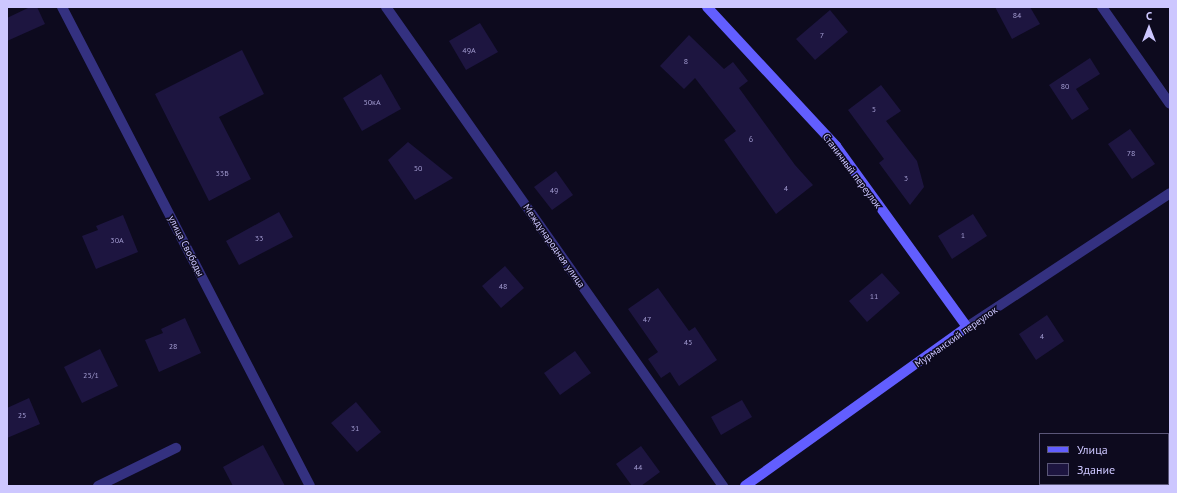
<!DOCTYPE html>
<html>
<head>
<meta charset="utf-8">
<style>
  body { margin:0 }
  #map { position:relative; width:1177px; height:493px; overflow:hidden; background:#0d0a1e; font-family:"PT Sans",sans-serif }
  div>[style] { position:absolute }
  .building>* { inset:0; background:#1d1540 }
  .lane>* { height:10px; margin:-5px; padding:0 5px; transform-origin:5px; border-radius:5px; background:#343180 }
  .street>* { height:10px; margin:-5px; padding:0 5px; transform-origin:5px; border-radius:5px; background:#343180 }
  .secondary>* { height:10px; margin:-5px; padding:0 5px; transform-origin:5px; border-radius:5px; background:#625eff }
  span { translate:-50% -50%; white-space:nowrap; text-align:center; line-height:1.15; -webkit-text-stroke:3px #0d0a1e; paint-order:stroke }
  .number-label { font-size:8px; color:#a19acf }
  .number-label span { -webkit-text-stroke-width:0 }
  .street-label { font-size:10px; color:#cdc7ff }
  .frame { position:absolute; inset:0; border:8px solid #cdc7ff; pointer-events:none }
  .legend { position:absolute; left:1039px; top:433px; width:130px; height:52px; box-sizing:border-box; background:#0d0a1e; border:1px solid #5a5678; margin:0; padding:5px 7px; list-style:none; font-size:12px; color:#cdc7ff }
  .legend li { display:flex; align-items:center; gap:8px; height:20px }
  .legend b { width:20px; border:1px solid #5a5678 }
  .north { position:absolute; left:1129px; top:8px; width:40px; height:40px; -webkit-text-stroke:3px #0d0a1e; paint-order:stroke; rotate:0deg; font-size:11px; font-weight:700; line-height:16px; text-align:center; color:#cdc7ff }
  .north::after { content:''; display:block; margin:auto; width:14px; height:18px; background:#cdc7ff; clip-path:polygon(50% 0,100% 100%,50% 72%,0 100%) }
</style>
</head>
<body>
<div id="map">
  <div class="building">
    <i style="clip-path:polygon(30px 7px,37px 7px,45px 24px,7px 41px,7px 18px)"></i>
    <i style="clip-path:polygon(995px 7px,1030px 7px,1040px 24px,1012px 39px)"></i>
    <i style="clip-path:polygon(830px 10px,848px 32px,815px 60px,796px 39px)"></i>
    <i style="clip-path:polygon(480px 23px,498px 52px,466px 70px,449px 41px)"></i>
    <i style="clip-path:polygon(689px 35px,724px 69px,733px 62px,748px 81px,739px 88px,795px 165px,813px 185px,776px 214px,724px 140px,736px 131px,695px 78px,684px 89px,660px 66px)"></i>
    <i style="clip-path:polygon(242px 50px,264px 94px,219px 117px,251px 179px,209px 201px,155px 94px)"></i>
    <i style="clip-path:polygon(1090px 58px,1100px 74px,1076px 89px,1089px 109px,1072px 120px,1049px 85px)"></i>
    <i style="clip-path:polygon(381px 74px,401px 109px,362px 131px,343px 98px)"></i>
    <i style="clip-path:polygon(881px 85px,901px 111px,886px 121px,917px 161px,924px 187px,910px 205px,879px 163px,884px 159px,848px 110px)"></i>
    <i style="clip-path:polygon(1130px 129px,1155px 164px,1132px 179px,1108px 144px)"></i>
    <i style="clip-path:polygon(408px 142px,453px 178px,415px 200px,388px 160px)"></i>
    <i style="clip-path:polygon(556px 171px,573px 195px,552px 210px,534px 187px)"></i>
    <i style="clip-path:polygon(279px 212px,293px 237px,239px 265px,226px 241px)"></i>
    <i style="clip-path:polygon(973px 214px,987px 236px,952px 259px,938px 236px)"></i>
    <i style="clip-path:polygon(123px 215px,138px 252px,96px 269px,82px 236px,98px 230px,96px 226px)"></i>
    <i style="clip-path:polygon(505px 266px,524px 288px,501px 308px,482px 286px)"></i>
    <i style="clip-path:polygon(882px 273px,900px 293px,867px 322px,849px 301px)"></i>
    <i style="clip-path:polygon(658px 288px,689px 331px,695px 327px,717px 360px,679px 386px,670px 372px,661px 378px,648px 359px,658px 352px,628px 309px)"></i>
    <i style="clip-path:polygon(1047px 315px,1064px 341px,1036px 360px,1019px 334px)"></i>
    <i style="clip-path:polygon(185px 318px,201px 353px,159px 372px,145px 340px,163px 333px,161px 329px)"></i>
    <i style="clip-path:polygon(100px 349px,118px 386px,82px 403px,64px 367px)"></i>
    <i style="clip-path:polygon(575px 351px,591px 373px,560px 395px,544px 373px)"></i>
    <i style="clip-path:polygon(29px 398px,40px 424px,7px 438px,7px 408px)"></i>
    <i style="clip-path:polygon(742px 400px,752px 417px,721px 435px,711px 417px)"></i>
    <i style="clip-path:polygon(356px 402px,381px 432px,357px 452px,331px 423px)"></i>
    <i style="clip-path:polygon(263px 445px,285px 486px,233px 486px,223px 467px)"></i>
    <i style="clip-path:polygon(641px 446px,660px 472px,641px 486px,632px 486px,616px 464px)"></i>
  </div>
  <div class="lane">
    <i style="left:98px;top:486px;width:87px;rotate:-26deg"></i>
  </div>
  <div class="street">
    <i style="left:62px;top:7px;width:539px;rotate:62.63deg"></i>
    <i style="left:386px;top:7px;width:586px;rotate:54.87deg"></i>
    <i style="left:1102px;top:7px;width:118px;rotate:55deg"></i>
    <i style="left:967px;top:327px;width:243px;rotate:-33.4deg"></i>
  </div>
  <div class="secondary">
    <i style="left:707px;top:7px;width:190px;rotate:47.1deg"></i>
    <i style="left:836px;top:146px;width:223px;rotate:54.1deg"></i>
    <i style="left:967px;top:327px;width:273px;rotate:144.4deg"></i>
  </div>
  <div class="number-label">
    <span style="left:1017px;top:16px">84</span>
    <span style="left:822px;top:36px">7</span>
    <span style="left:469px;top:51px">49А</span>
    <span style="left:686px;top:62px">8</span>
    <span style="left:1065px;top:87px">80</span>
    <span style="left:372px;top:103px">50кА</span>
    <span style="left:874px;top:110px">5</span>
    <span style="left:751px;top:140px">6</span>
    <span style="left:1131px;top:154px">78</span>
    <span style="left:418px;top:169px">50</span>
    <span style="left:222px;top:174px">33Б</span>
    <span style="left:906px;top:179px">3</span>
    <span style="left:786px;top:189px">4</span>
    <span style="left:554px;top:191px">49</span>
    <span style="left:963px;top:236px">1</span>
    <span style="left:259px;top:239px">33</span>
    <span style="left:117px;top:241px">30А</span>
    <span style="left:503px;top:287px">48</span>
    <span style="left:874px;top:297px">11</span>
    <span style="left:647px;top:320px">47</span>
    <span style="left:1042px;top:337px">4</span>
    <span style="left:688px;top:343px">45</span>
    <span style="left:173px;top:347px">28</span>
    <span style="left:91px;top:376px">25/1</span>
    <span style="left:22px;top:416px">25</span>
    <span style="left:355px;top:429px">31</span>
    <span style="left:638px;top:468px">44</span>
  </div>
  <div class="street-label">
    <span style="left:852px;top:171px;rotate:53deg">Станичный переулок</span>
    <span style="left:186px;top:246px;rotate:63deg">улица Свободы</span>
    <span style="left:554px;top:246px;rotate:55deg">Международная улица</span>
    <span style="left:956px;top:337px;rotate:-35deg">Мурманский переулок</span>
  </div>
  <div class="frame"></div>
  <ul class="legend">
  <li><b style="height:5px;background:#625eff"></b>Улица</li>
  <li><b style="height:11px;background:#1d1540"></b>Здание</li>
  </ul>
  <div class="north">С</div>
</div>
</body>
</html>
